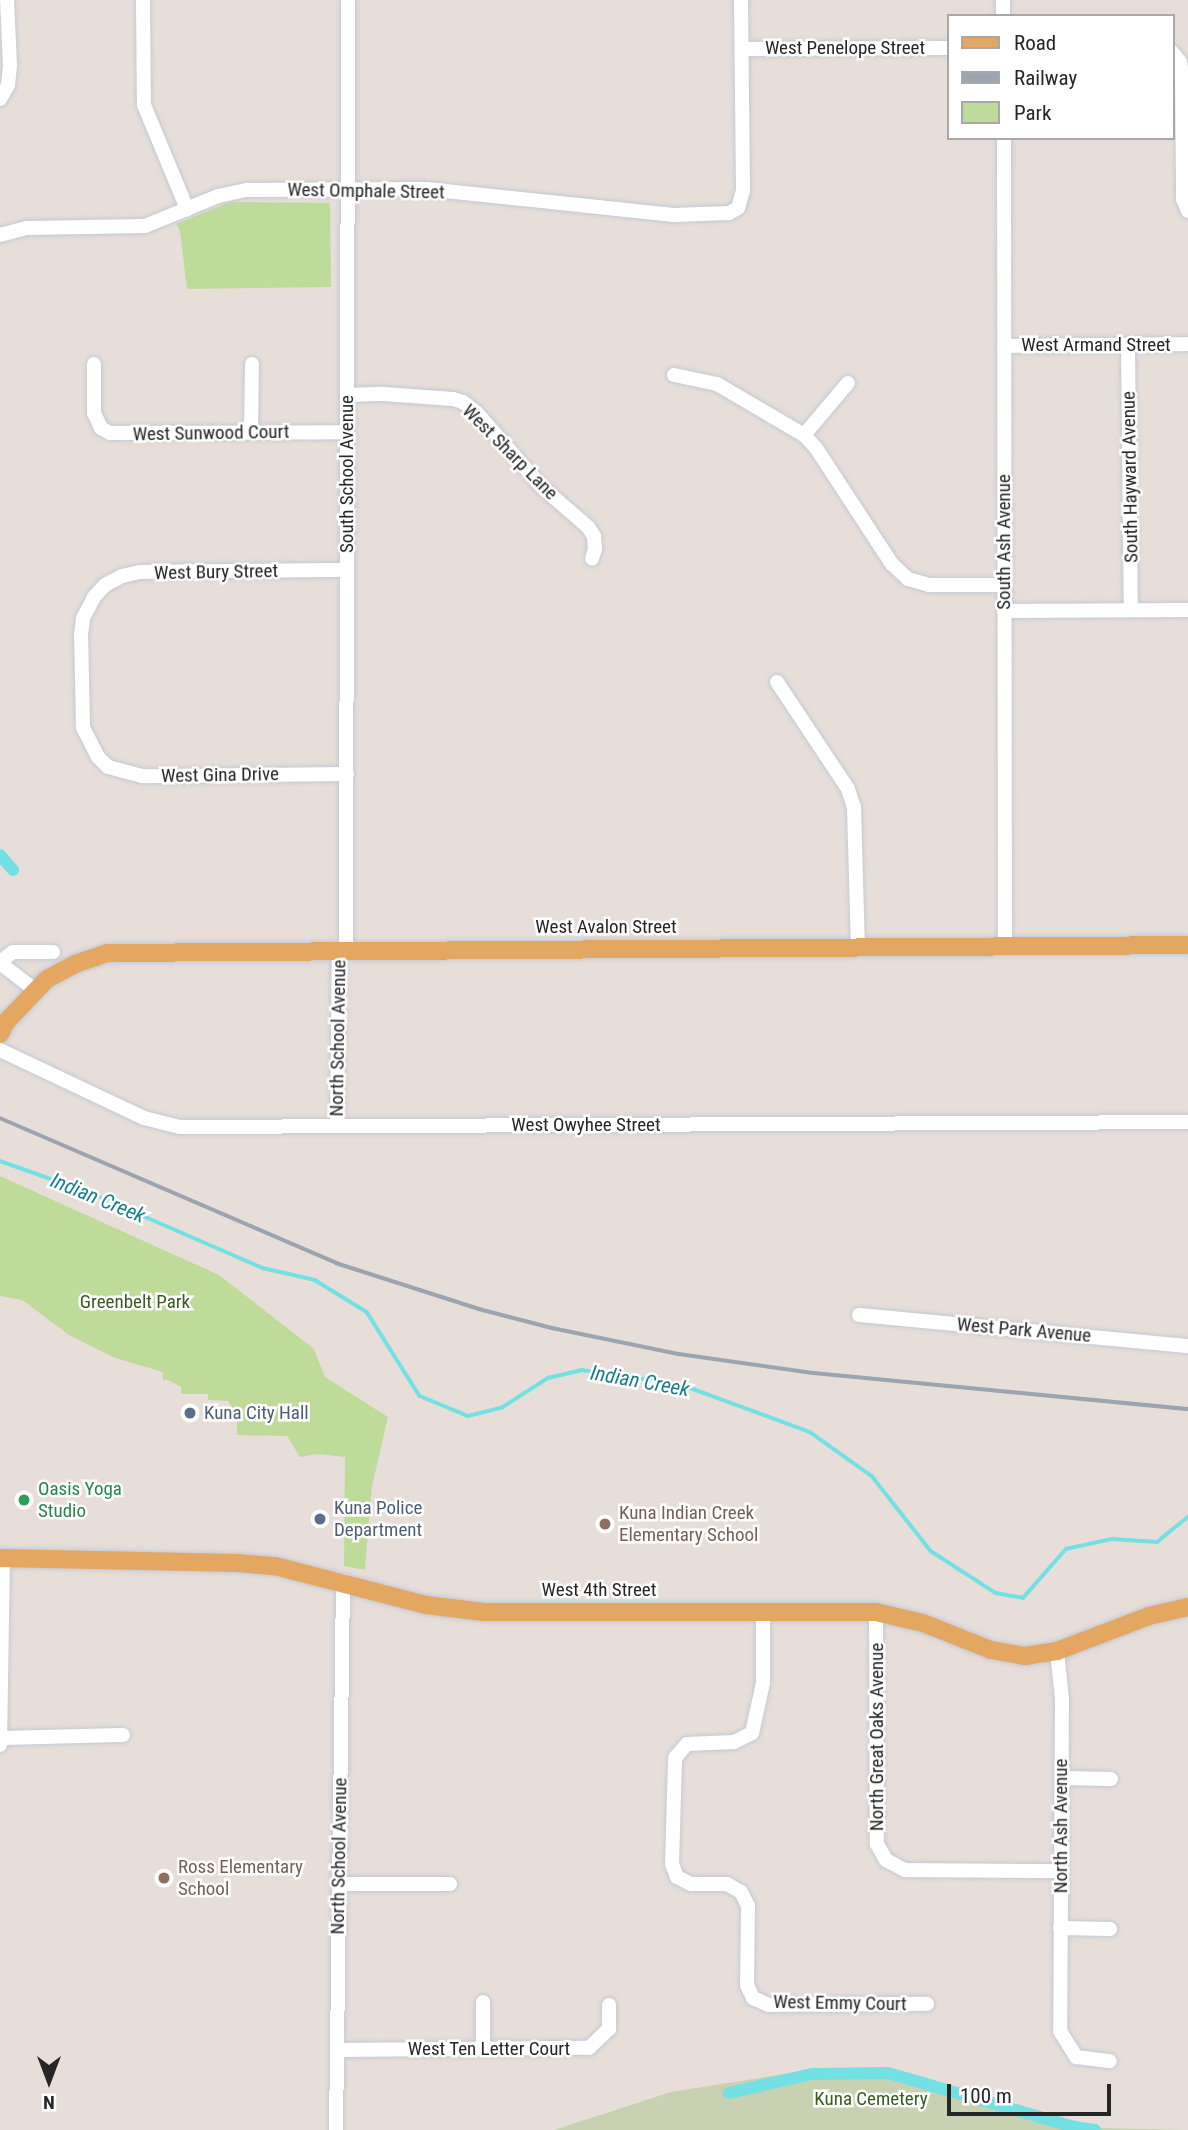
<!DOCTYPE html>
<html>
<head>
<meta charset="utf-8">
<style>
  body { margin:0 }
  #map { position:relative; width:1188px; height:2130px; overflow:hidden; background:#e8ded9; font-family:"Roboto Condensed",sans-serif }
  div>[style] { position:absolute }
  .green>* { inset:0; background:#bfdb99 }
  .cemetery>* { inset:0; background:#c8d1b1 }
  .stream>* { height:3.5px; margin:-1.75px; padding:0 1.75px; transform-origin:1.75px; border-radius:1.75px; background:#73e0e3 }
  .canal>* { height:12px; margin:-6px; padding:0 6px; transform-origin:6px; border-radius:6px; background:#73e0e3 }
  .roads { filter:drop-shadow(0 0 2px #c4cad4) drop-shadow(0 0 2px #c4cad4) }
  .minor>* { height:14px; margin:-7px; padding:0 7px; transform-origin:7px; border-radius:7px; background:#fff }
  .major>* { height:18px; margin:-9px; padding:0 9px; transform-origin:9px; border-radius:9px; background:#e4a762 }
  .rail>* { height:3.5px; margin:-1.75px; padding:0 1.75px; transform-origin:1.75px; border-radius:1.75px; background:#9ca4af }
  .dots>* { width:19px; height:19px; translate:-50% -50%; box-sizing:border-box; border:4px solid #fff; border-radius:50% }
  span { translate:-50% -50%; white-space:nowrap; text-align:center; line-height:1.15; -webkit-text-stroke:5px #fff; paint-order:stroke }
  .street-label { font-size:19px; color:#262626 }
  .park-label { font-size:19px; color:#395c1e }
  .service-label { font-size:19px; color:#4e5e75 }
  .left { translate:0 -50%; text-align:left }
  .leisure-label { font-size:19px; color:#27864d }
  .education-label { font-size:19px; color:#785e54 }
  .water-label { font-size:21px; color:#177d89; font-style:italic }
  .legend { position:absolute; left:947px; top:14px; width:228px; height:126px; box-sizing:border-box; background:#fff; border:2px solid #a8a8a8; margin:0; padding:9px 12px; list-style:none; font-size:21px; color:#262626 }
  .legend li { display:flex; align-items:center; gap:14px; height:35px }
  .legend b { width:35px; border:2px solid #a8a8a8 }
  .north { position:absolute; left:14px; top:2046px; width:70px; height:70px; -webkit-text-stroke:5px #fff; paint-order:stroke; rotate:180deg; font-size:19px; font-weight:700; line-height:28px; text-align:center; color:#262626 }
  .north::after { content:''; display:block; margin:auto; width:24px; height:32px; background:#262626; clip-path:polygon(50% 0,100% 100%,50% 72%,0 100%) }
  .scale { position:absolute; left:947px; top:2084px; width:164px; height:32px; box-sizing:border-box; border:4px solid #262626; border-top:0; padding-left:9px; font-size:21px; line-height:24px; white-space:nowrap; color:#262626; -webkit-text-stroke:5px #fff; paint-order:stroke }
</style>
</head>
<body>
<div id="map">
  <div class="green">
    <i style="clip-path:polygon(230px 202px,330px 203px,331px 287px,187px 289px,180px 231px,176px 224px)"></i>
    <i style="clip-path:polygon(0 1176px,219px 1275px,314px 1349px,325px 1377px,388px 1417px,372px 1486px,365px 1570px,344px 1566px,345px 1457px,317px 1454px,300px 1457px,287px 1436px,237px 1435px,237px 1414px,228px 1401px,208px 1400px,208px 1394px,181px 1394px,181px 1387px,170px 1381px,163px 1380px,163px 1372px,115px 1358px,69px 1335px,22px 1300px,0 1296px)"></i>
  </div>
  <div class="cemetery">
    <i style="clip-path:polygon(892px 2068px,1098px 2128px,1188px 2130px,554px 2130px,671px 2092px,815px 2069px)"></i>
  </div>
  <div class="stream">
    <i style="left:0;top:1161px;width:93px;rotate:19.4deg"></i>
    <i style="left:88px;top:1192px;width:191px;rotate:23.5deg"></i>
    <i style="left:263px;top:1268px;width:53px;rotate:13deg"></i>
    <i style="left:315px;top:1280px;width:61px;rotate:31.6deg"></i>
    <i style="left:367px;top:1312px;width:99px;rotate:57.8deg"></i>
    <i style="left:420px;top:1396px;width:52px;rotate:22.6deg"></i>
    <i style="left:468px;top:1416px;width:36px;rotate:-14deg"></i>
    <i style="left:503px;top:1407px;width:54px;rotate:-32.8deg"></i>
    <i style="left:548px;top:1378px;width:35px;rotate:-13deg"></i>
    <i style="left:582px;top:1370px;width:98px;rotate:8.2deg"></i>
    <i style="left:679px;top:1384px;width:140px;rotate:20.1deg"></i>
    <i style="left:810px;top:1432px;width:76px;rotate:35.4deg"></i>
    <i style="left:872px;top:1476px;width:95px;rotate:51.8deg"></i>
    <i style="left:931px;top:1551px;width:77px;rotate:32.9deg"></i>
    <i style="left:996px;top:1593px;width:27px;rotate:10deg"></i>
    <i style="left:1023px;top:1598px;width:65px;rotate:-48.7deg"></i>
    <i style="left:1066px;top:1549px;width:47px;rotate:-12.3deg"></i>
    <i style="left:1112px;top:1539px;width:45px;rotate:3.8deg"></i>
    <i style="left:1157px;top:1542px;width:40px;rotate:-39deg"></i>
  </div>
  <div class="canal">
    <i style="left:0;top:855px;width:20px;rotate:49deg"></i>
    <i style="left:729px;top:2093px;width:85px;rotate:-12.9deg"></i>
    <i style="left:812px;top:2074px;width:76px;rotate:-0.8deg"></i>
    <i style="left:888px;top:2073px;width:194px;rotate:16.2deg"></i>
    <i style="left:1074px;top:2127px;width:21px;rotate:8deg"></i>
  </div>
  <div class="roads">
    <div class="minor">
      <i style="left:143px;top:0;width:105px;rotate:89.5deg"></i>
      <i style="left:144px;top:105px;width:113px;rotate:67.5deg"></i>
      <i style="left:1003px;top:0;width:16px;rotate:90deg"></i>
      <i style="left:742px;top:49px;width:206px;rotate:-0.3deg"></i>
      <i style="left:1172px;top:52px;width:13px;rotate:51deg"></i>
      <i style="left:1180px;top:62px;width:10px;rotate:79deg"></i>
      <i style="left:1182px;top:72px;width:127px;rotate:89.5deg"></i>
      <i style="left:1183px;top:199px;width:13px;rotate:67deg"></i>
      <i style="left:0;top:99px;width:16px;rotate:-60deg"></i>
      <i style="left:8px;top:85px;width:20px;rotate:-84deg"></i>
      <i style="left:10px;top:65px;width:65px;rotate:-92.6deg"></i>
      <i style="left:1004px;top:138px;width:808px;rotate:89.93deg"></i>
      <i style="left:0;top:235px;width:28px;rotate:-15deg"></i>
      <i style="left:27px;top:228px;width:118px;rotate:-1deg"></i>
      <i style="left:145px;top:226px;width:79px;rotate:-22.3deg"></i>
      <i style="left:218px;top:196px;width:30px;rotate:-12deg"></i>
      <i style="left:247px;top:190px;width:179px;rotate:-0.3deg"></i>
      <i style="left:426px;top:189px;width:249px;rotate:6deg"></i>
      <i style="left:674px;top:215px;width:55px;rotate:-2.1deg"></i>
      <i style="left:729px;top:213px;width:10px;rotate:-29deg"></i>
      <i style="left:738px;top:208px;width:18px;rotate:-74deg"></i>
      <i style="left:743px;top:191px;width:191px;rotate:-90.6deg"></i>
      <i style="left:1128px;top:345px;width:265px;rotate:89.4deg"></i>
      <i style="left:1004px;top:346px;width:184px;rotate:-0.6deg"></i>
      <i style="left:94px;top:364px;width:49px;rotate:90deg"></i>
      <i style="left:94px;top:413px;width:17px;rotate:65deg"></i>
      <i style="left:101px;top:428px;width:10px;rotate:29deg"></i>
      <i style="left:110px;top:433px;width:237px;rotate:-0.2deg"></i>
      <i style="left:674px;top:375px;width:44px;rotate:11.8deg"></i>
      <i style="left:717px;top:384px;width:101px;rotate:30.4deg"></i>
      <i style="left:804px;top:435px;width:18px;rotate:47deg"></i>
      <i style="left:816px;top:448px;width:139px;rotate:56.8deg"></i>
      <i style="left:892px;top:564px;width:22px;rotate:43deg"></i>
      <i style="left:908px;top:579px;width:22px;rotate:16deg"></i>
      <i style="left:929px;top:585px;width:75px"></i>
      <i style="left:347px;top:395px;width:37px;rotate:-2deg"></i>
      <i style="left:384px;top:394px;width:69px;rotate:4.1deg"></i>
      <i style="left:453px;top:399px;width:10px;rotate:17deg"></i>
      <i style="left:463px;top:402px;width:16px;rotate:38deg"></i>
      <i style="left:476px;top:412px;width:101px;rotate:48.6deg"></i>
      <i style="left:543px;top:488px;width:60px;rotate:40.9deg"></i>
      <i style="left:588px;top:527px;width:11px;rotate:56deg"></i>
      <i style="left:594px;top:536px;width:13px;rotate:86deg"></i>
      <i style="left:595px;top:549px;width:10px;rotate:107deg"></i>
      <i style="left:251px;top:433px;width:69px;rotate:-89.2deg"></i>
      <i style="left:804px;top:435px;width:68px;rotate:-49.8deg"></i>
      <i style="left:1004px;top:611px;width:184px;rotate:-0.3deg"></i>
      <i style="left:777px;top:682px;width:128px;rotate:56.4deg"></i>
      <i style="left:848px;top:789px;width:19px;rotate:72deg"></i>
      <i style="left:854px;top:807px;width:140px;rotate:88.4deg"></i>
      <i style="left:347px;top:774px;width:205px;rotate:179.4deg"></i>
      <i style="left:142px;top:776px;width:35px;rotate:-165deg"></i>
      <i style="left:108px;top:767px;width:14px;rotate:-135deg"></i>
      <i style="left:98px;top:757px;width:34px;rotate:-117deg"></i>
      <i style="left:83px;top:727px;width:92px;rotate:-91.2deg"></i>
      <i style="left:81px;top:635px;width:17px;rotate:-83deg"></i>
      <i style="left:83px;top:618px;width:24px;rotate:-62deg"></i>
      <i style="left:94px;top:597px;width:16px;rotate:-47deg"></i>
      <i style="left:105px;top:585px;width:19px;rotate:-28deg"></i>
      <i style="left:122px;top:576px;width:18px;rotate:-13deg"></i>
      <i style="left:140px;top:572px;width:207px;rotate:-0.6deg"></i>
      <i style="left:346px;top:949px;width:949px;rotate:-89.88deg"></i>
      <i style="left:0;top:962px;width:16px;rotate:-38deg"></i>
      <i style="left:13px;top:952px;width:40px"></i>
      <i style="left:0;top:963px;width:44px;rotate:37.6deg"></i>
      <i style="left:0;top:1050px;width:159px;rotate:25.3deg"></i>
      <i style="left:144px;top:1118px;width:37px;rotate:14deg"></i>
      <i style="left:180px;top:1127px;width:1008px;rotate:-0.28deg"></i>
      <i style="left:337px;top:1126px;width:177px;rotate:-89.4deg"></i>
      <i style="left:859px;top:1315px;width:330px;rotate:5.4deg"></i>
      <i style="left:763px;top:1610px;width:73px;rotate:90deg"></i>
      <i style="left:763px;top:1683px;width:51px;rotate:102.4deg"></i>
      <i style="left:752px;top:1733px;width:20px;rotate:153deg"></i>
      <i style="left:734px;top:1742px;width:47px;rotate:177.6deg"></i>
      <i style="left:687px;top:1744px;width:18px;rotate:131deg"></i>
      <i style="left:675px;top:1758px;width:106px;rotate:91.6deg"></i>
      <i style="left:672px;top:1864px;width:14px;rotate:69deg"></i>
      <i style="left:677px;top:1877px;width:16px;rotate:27deg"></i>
      <i style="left:691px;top:1884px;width:36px"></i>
      <i style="left:727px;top:1884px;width:16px;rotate:30deg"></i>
      <i style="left:741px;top:1892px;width:16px;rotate:63deg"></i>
      <i style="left:748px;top:1906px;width:79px;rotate:90.7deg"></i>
      <i style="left:747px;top:1985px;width:14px;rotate:65deg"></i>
      <i style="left:753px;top:1998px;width:17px;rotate:24deg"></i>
      <i style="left:769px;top:2005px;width:158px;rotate:-0.4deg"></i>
      <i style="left:876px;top:1612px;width:232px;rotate:89.8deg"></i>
      <i style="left:877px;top:1844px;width:18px;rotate:61deg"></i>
      <i style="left:886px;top:1860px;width:21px;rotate:28deg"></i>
      <i style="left:905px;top:1870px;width:156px;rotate:0.4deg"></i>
      <i style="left:1057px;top:1651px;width:48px;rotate:84.1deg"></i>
      <i style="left:1062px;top:1699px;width:332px;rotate:90.3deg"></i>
      <i style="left:1060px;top:2031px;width:31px;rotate:58deg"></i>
      <i style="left:1076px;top:2057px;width:34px;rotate:7deg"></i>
      <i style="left:0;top:1738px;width:123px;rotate:-1.4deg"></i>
      <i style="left:0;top:1745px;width:187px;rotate:-89.1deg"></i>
      <i style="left:1062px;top:1778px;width:49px;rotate:1.2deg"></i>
      <i style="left:339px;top:1884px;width:111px"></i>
      <i style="left:1060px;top:1928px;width:50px;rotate:1.1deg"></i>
      <i style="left:483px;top:2049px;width:47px;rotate:-90deg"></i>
      <i style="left:337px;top:2050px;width:252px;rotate:-0.5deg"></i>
      <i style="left:589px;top:2048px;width:28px;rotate:-44deg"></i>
      <i style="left:609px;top:2029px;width:24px;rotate:-90deg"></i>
      <i style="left:336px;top:2130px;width:549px;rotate:-89.27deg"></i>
    </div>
    <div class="major">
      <i style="left:0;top:1034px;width:13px;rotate:-63deg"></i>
      <i style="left:6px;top:1022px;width:59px;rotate:-46.4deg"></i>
      <i style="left:47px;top:979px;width:32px;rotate:-28deg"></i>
      <i style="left:75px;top:964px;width:34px;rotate:-19deg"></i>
      <i style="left:107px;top:953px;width:1081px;rotate:-0.42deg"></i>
      <i style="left:0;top:1558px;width:238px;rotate:1.2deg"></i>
      <i style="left:238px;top:1563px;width:37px;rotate:5deg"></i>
      <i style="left:275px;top:1566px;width:156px;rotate:14.5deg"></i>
      <i style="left:426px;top:1605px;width:58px;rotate:6.9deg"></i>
      <i style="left:484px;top:1612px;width:392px"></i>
      <i style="left:876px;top:1612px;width:48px;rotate:13.2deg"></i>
      <i style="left:923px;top:1623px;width:73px;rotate:21.7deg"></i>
      <i style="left:991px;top:1650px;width:35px;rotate:10deg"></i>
      <i style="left:1025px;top:1656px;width:32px;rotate:-9deg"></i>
      <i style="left:1057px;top:1651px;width:98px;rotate:-20.8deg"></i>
      <i style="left:1149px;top:1616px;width:40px;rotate:-13deg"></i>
    </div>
  </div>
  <div class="rail">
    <i style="left:0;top:1118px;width:366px;rotate:23.3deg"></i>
    <i style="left:336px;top:1263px;width:150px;rotate:17.8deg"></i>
    <i style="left:479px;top:1309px;width:75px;rotate:14.6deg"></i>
    <i style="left:552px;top:1328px;width:130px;rotate:11.6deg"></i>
    <i style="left:679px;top:1354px;width:135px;rotate:8.1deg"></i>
    <i style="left:813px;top:1373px;width:377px;rotate:5.5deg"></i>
  </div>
  <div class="dots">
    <i style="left:190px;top:1413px;background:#5c6f8a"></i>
    <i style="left:24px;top:1500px;background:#2e9e5b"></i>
    <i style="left:320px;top:1519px;background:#5c6f8a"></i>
    <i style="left:605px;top:1524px;background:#8d6e63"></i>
    <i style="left:164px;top:1878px;background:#8d6e63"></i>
  </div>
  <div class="street-label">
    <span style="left:845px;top:48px">West Penelope Street</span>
    <span style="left:366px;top:191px;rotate:1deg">West Omphale Street</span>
    <span style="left:1096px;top:345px">West Armand Street</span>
    <span style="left:211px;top:433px;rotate:-1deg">West Sunwood Court</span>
    <span style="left:510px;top:452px;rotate:45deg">West Sharp Lane</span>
    <span style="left:347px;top:474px;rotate:-90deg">South School Avenue</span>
    <span style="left:1130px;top:477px;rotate:-91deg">South Hayward Avenue</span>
    <span style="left:1004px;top:542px;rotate:-90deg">South Ash Avenue</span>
    <span style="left:216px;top:572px;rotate:-1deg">West Bury Street</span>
    <span style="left:220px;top:775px;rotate:-1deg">West Gina Drive</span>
    <span style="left:606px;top:927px">West Avalon Street</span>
    <span style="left:338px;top:1038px;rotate:-89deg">North School Avenue</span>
    <span style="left:586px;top:1125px">West Owyhee Street</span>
    <span style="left:1024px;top:1330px;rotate:5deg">West Park Avenue</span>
    <span style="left:599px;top:1590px">West 4th Street</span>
    <span style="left:877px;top:1737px;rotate:-90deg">North Great Oaks Avenue</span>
    <span style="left:1061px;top:1826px;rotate:-90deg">North Ash Avenue</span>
    <span style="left:339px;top:1856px;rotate:-89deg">North School Avenue</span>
    <span style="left:840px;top:2003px;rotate:1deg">West Emmy Court</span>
    <span style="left:489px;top:2049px">West Ten Letter Court</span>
  </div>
  <div class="park-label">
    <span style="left:135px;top:1302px">Greenbelt Park</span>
    <span style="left:871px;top:2099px">Kuna Cemetery</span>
  </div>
  <div class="service-label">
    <span class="left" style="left:204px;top:1413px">Kuna City Hall</span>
    <span class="left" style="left:334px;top:1519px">Kuna Police<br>Department</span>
  </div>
  <div class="leisure-label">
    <span class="left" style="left:38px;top:1500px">Oasis Yoga<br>Studio</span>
  </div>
  <div class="education-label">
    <span class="left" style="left:619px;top:1524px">Kuna Indian Creek<br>Elementary School</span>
    <span class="left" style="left:178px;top:1878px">Ross Elementary<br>School</span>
  </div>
  <div class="water-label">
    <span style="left:98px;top:1198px;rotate:22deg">Indian Creek</span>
    <span style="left:640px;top:1381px;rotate:10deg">Indian Creek</span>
  </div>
  <ul class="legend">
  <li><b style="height:9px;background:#e4a762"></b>Road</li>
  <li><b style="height:9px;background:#9ca4af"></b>Railway</li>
  <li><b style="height:19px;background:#bfdb99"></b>Park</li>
  </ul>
  <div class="north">N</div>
  <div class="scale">100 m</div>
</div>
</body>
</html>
